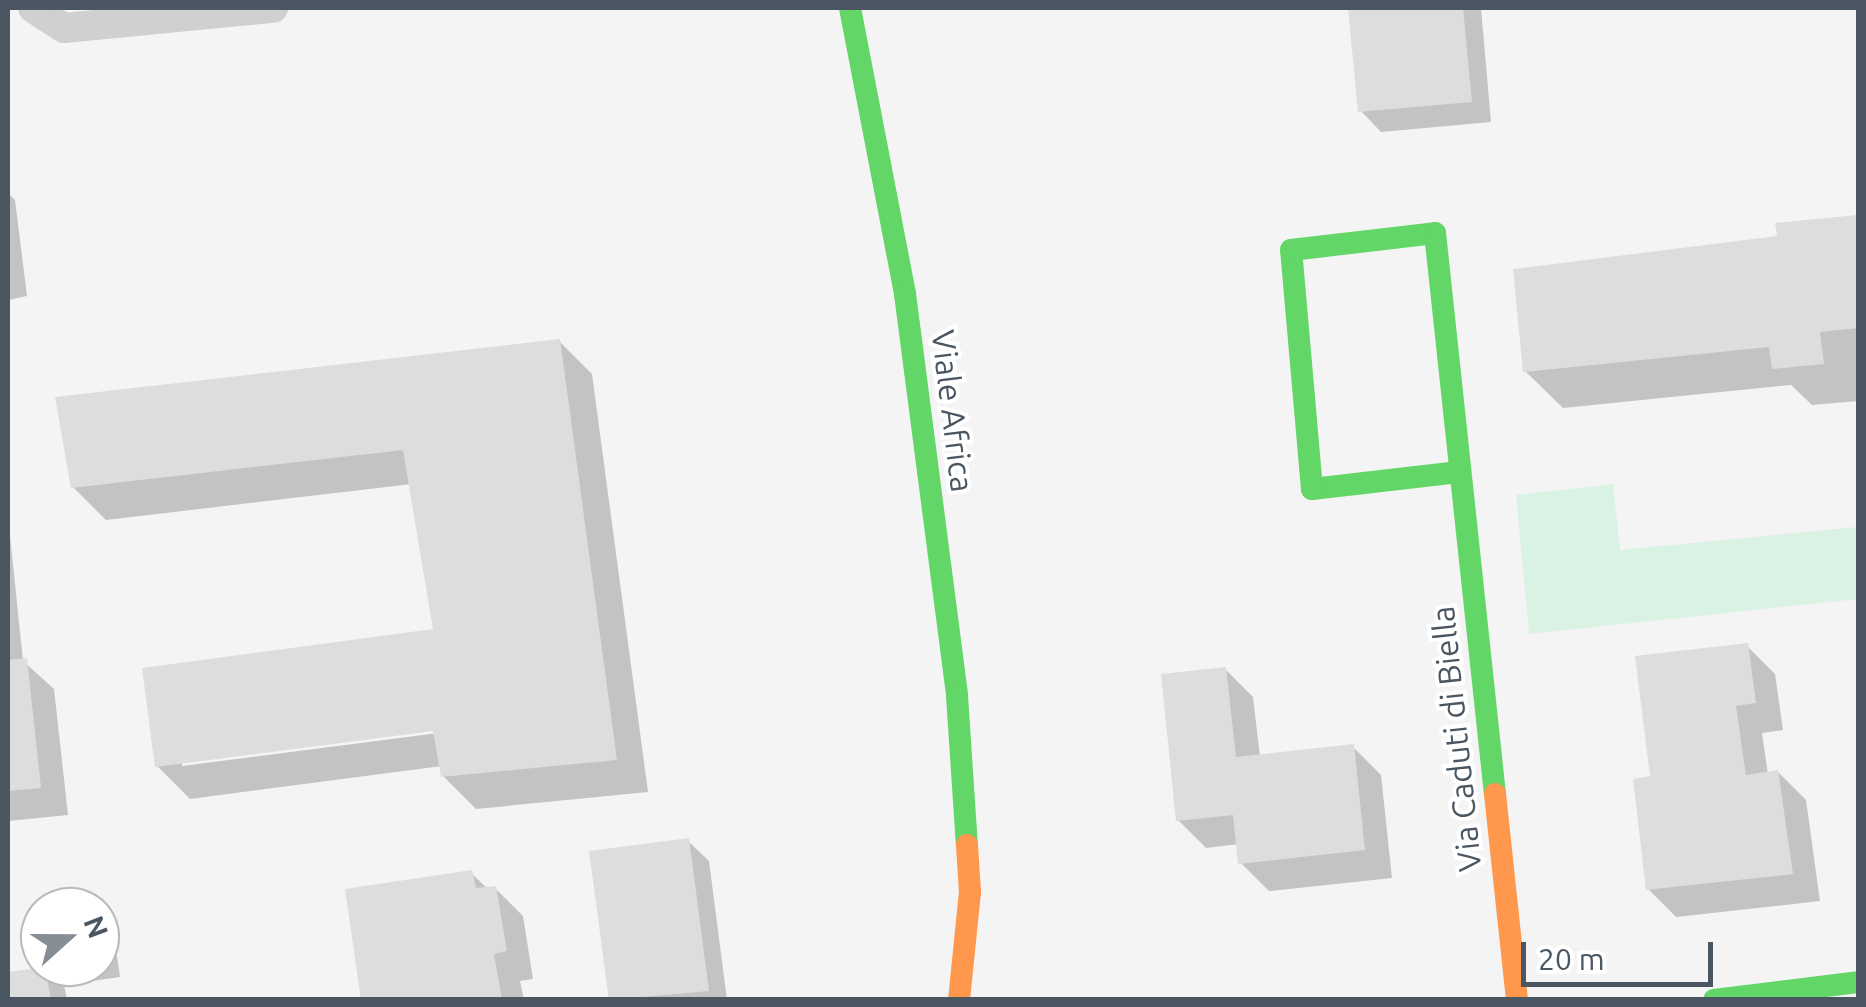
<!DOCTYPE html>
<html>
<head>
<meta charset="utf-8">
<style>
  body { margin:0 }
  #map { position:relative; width:1866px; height:1007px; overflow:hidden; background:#f4f4f4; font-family:Ubuntu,sans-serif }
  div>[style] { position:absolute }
  .green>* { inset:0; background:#d9f2e3 }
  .shadow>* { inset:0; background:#0003 }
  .building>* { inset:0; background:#ddddde }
  .lane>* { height:30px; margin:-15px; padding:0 15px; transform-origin:15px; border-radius:15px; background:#ced0d2 }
  .fast>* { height:22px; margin:-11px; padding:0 11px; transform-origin:11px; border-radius:11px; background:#63d668 }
  .slow>* { height:22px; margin:-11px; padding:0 11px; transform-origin:11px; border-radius:11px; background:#ff974d }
  span { translate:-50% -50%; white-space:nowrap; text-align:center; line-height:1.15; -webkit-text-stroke:8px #fff; paint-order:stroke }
  .street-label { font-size:32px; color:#4a5661 }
  .frame { position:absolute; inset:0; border:10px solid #4a5661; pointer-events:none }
  .north { position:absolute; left:20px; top:887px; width:100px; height:100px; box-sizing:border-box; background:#fff; border:2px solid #b7bbc0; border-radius:50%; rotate:69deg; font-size:28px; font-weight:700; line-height:40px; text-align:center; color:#4a5661 }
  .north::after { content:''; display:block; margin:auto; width:35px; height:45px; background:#868d94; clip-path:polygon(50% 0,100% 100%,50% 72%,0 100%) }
  .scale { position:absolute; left:1521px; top:942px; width:192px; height:45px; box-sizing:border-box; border:5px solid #4a5661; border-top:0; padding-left:12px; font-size:30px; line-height:35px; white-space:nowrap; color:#4a5661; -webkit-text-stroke:8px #fff; paint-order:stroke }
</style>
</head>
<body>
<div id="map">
  <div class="green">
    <i style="clip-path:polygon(1613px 484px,1620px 550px,1858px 527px,1858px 599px,1529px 634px,1516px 495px)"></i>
  </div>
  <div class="shadow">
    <i style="clip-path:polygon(1351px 8px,1481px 8px,1491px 122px,1381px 132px,1361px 111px)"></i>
    <i style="clip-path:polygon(8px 193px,15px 200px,27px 296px,8px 300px)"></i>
    <i style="clip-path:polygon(1858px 218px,1858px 401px,1812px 405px,1791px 385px,1563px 408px,1525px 371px,1780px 239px,1778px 225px)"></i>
    <i style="clip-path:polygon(evenodd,559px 341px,592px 374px,648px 792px,476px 809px,443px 776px,442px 766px,190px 799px,157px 766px,436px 631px,412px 484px,106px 520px,73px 487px,559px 341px,446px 727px,446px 732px,182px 766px,182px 761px,446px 727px)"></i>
    <i style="clip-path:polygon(8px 516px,23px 661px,54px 689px,68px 815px,8px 821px)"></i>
    <i style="clip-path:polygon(1747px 646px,1775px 674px,1783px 730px,1762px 733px,1768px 774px,1778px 772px,1806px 800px,1820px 901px,1676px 917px,1648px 889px,1652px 778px)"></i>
    <i style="clip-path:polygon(1225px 669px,1253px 697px,1260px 757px,1353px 747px,1381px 775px,1392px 878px,1269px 891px,1241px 863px,1239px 844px,1206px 848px,1178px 820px)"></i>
    <i style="clip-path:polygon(688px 841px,709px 861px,727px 1000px,611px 1000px)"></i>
    <i style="clip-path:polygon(471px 873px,488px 889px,495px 888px,523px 916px,533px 979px,520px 981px,524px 1000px,364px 1000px)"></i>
    <i style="clip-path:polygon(100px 909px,112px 921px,120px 977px,64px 985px,67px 1000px,8px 1000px,8px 975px,40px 967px,100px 967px)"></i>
  </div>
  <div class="building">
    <i style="clip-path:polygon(1348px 8px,1463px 8px,1472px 102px,1358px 112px)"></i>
    <i style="clip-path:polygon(1858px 215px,1858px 328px,1820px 332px,1824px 364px,1772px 369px,1769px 347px,1523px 372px,1513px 269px,1777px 236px,1775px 223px)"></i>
    <i style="clip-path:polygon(560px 339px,617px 760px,441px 777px,433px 731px,155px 767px,142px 668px,433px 629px,403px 450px,71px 488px,55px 397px)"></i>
    <i style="clip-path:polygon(1748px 643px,1756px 703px,1736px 706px,1746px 775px,1778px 770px,1793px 874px,1646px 890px,1633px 779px,1650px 776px,1635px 656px)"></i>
    <i style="clip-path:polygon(27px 658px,41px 788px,8px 791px,8px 660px)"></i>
    <i style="clip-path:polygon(1226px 667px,1236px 757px,1354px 744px,1365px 850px,1238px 864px,1233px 815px,1176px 821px,1161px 674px)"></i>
    <i style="clip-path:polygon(689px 838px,709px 991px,609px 1000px,589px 851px)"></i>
    <i style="clip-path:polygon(472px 870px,476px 888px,496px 886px,507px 951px,494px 954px,502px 1000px,361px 1000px,345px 889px)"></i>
    <i style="clip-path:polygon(92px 898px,94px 907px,48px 907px,48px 905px)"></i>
    <i style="clip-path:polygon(40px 906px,40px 967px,45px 967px,51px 1000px,8px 1000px,8px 972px,38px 968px,28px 908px)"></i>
  </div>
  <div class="lane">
    <i style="left:33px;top:8px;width:37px;rotate:33deg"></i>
    <i style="left:64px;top:28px;width:210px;rotate:-5.5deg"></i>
  </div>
  <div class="fast">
    <i style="left:850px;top:8px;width:291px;rotate:79.1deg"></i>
    <i style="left:905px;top:294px;width:405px;rotate:82.6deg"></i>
    <i style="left:957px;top:696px;width:149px;rotate:86.2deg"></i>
    <i style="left:1459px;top:472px;width:148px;rotate:173.4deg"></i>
    <i style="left:1312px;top:489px;width:240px;rotate:-95deg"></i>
    <i style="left:1291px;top:250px;width:145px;rotate:-6.7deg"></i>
    <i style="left:1435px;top:233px;width:564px;rotate:83.9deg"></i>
    <i style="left:1714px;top:1000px;width:145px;rotate:-7.1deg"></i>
  </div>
  <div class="slow">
    <i style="left:1495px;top:794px;width:207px;rotate:83.9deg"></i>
    <i style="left:959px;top:1000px;width:109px;rotate:-84.2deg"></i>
    <i style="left:970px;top:892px;width:47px;rotate:-93.7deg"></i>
  </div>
  <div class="street-label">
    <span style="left:953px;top:411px;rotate:83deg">Viale Africa</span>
    <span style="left:1456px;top:739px;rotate:-96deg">Via Caduti di Biella</span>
  </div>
  <div class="frame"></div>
  <div class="north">N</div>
  <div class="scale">20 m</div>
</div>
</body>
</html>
